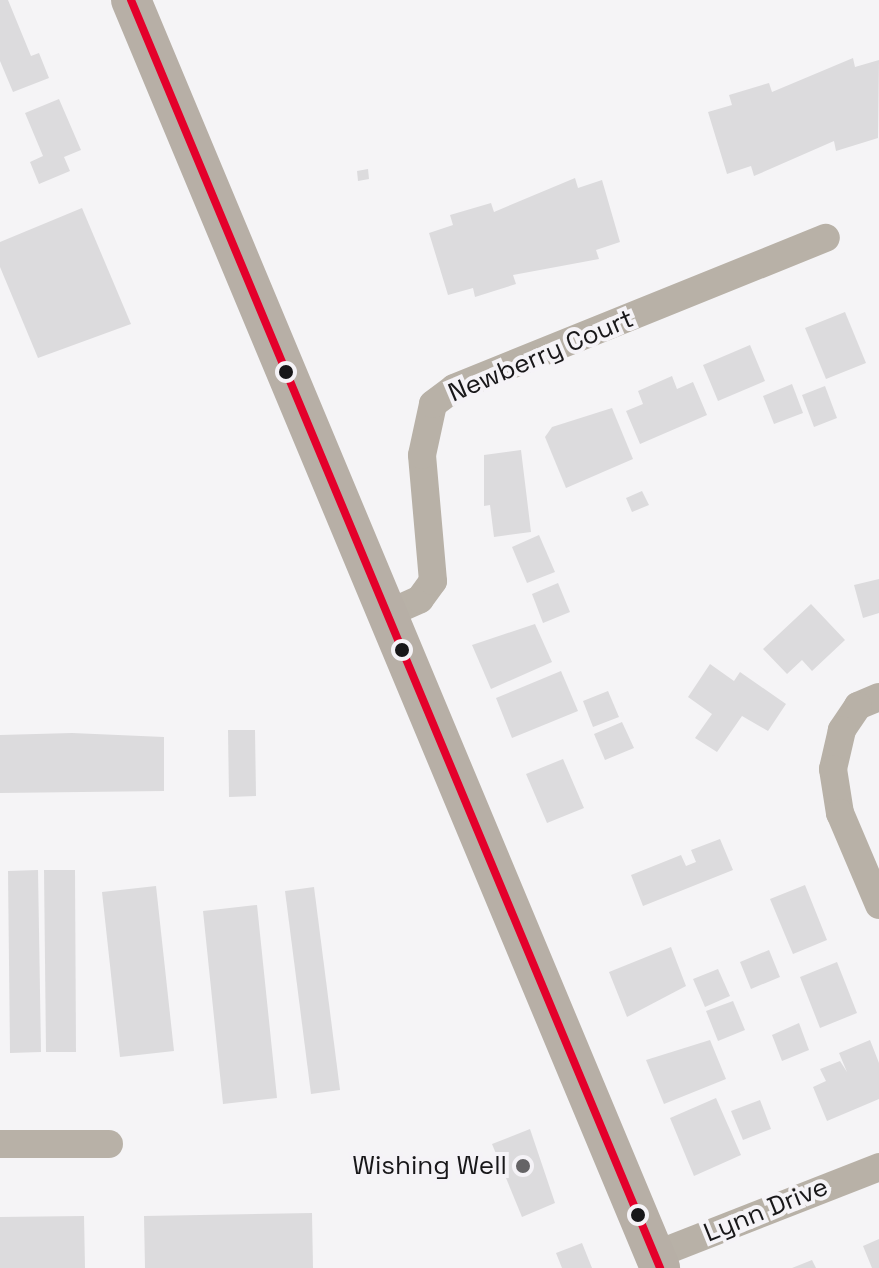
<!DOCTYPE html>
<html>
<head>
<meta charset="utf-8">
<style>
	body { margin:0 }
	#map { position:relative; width:879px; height:1268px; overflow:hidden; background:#f5f4f6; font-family:"Space Grotesk",sans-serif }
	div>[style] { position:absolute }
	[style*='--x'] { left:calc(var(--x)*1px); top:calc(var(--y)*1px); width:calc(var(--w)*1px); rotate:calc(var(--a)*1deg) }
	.building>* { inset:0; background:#dcdbdd }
	.minor>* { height:28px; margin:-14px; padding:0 14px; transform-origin:14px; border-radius:14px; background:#b8b1a7 }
	.secondary>* { height:40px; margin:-20px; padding:0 20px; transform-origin:20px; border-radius:20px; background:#b7afa6 }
	.bus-1>* { height:8px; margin:-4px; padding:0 4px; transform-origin:4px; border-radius:4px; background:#e4002b }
	.dots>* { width:22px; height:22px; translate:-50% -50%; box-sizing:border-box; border:4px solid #f5f3f7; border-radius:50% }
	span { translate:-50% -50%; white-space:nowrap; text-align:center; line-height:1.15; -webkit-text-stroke:8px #f5f3f7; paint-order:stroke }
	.street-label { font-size:26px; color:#181719 }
	.poi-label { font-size:26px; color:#181719 }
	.right { translate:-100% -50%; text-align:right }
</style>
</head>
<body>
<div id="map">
	<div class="building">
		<div style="clip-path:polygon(0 0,8px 0,31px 56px,39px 53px,49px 78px,13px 92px,0 61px)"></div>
		<div style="clip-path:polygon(853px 58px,855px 67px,879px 60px,878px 138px,836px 151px,834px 141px,754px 176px,751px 166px,727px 174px,708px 112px,732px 105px,729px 95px,769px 83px,772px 92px)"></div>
		<div style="clip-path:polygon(59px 99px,81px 150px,64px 157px,70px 171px,39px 184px,30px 162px,43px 156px,25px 113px)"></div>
		<div style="clip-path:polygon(368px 169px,369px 179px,358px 181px,357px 171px)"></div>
		<div style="clip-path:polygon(575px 178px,578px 188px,602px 180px,620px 242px,596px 250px,599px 259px,513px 275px,516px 284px,475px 297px,473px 288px,448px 295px,429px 233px,453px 225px,450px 215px,491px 203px,494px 212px)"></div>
		<div style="clip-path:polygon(82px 208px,131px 324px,38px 358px,0 267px,0 242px)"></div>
		<div style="clip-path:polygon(845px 312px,866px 363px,826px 379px,805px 328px)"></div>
		<div style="clip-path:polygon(750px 345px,765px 381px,718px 401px,703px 365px)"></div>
		<div style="clip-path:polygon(672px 376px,677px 389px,693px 382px,707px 415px,640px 444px,626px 411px,643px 404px,638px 391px)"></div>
		<div style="clip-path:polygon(792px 384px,803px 413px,774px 424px,763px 396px)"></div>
		<div style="clip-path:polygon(825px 386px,837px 418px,814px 427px,802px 395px)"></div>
		<div style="clip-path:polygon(612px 408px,633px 459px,566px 488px,545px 437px,552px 427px)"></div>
		<div style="clip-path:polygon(521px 450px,531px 532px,494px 537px,490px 505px,484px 506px,484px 455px)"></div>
		<div style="clip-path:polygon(642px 491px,649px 505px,632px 512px,626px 498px)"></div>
		<div style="clip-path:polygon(539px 535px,555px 572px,527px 583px,512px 547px)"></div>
		<div style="clip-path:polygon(879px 579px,879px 613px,863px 618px,854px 585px)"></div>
		<div style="clip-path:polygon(558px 583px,570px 612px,543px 623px,532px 594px)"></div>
		<div style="clip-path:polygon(811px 604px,845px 640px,812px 671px,802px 660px,787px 674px,763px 649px)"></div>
		<div style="clip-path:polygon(535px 624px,552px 662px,491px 689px,472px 645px)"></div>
		<div style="clip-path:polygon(710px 664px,734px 681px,740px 672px,786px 704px,768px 731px,742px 716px,717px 752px,695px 738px,712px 714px,688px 697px)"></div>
		<div style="clip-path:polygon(561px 671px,578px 711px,512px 738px,496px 698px)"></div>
		<div style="clip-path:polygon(608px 691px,619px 717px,593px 727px,583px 701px)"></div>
		<div style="clip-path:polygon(622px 722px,634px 748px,605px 760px,594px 734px)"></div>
		<div style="clip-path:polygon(228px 730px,255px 730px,256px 796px,229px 797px)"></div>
		<div style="clip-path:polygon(72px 733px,164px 737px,164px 791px,0 793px,0 735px)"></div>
		<div style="clip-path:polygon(563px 759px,584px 808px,547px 823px,526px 774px)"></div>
		<div style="clip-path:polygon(720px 839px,733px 870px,643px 906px,631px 875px,681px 855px,686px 866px,696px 862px,691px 850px)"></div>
		<div style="clip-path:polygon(38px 870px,41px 1052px,10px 1053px,8px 871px)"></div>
		<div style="clip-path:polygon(44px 870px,75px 870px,76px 1052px,46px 1052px)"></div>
		<div style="clip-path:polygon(805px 885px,827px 940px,793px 954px,770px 899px)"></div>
		<div style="clip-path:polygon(156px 886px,174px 1051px,120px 1057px,102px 892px)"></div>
		<div style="clip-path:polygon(314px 887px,340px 1090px,311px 1094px,285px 891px)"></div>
		<div style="clip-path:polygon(257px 905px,277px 1098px,223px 1104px,203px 911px)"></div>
		<div style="clip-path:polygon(671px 947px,686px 986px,627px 1017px,609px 972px)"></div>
		<div style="clip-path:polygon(769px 950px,780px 977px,751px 989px,740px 962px)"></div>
		<div style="clip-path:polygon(837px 962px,857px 1013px,820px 1028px,800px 977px)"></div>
		<div style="clip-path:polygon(718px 969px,730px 996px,705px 1007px,693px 979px)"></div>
		<div style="clip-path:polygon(733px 1001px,745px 1030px,718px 1041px,706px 1011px)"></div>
		<div style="clip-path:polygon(799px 1023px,809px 1050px,782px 1061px,772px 1035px)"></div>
		<div style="clip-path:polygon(710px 1040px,726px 1079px,664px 1104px,646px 1060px)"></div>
		<div style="clip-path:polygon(870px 1040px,879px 1063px,879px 1099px,827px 1121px,813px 1087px,826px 1081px,820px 1069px,840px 1061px,847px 1072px,839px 1053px)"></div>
		<div style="clip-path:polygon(716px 1098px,741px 1155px,694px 1176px,670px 1118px)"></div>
		<div style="clip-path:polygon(760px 1100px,771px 1129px,743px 1140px,731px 1111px)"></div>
		<div style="clip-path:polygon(530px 1129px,555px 1203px,522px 1217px,492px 1144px)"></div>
		<div style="clip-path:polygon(312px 1213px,313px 1268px,145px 1268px,144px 1216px)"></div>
		<div style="clip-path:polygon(84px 1216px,85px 1268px,0 1268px,0 1217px)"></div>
		<div style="clip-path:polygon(879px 1239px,879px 1268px,872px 1268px,863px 1246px)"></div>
		<div style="clip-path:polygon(582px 1243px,592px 1268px,562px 1268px,556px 1253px)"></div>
		<div style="clip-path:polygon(812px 1260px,816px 1268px,792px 1268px)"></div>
	</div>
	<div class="minor">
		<div style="--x:387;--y:614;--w:36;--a:-24"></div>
		<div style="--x:420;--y:599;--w:22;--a:-54"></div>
		<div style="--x:433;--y:581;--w:126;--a:-95"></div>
		<div style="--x:422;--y:455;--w:52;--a:-77.8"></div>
		<div style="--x:433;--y:404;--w:26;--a:-37"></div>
		<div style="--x:454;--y:388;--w:401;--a:-22"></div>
		<div style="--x:879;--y:697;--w:23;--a:157"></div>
		<div style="--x:858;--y:706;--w:29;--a:124"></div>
		<div style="--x:842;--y:730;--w:40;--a:103"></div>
		<div style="--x:833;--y:769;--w:45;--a:81"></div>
		<div style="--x:840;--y:813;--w:100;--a:67"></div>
		<div style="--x:0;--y:1144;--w:109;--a:0"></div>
		<div style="--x:655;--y:1255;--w:241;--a:-21.4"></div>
	</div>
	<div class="secondary">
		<div style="--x:131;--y:0;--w:1374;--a:67.35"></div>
	</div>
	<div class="bus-1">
		<div style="--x:131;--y:0;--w:1374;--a:67.35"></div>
	</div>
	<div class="dots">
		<div style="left:286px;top:372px;background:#181719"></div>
		<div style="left:402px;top:650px;background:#181719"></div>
		<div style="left:523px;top:1166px;background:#656466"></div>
		<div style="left:638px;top:1215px;background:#181719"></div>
	</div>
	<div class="street-label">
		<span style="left:541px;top:356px;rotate:-23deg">Newberry Court</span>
		<span style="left:766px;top:1210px;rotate:-22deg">Lynn Drive</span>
	</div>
	<div class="poi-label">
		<span class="right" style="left:507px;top:1166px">Wishing Well</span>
	</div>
</div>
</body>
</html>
